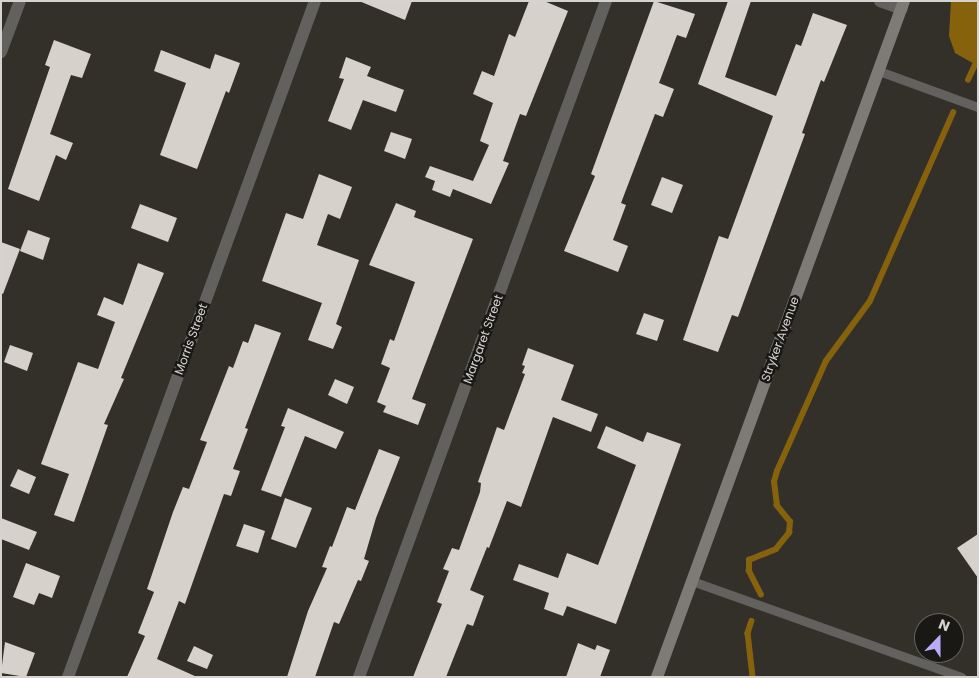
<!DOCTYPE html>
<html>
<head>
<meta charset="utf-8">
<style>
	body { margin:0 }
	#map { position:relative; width:979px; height:678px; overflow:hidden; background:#33302a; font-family:Poppins,sans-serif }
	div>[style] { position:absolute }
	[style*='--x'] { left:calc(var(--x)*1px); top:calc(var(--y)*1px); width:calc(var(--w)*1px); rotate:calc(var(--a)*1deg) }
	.water>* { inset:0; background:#87620c }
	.stream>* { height:5.5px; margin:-2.75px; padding:0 2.75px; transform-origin:2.75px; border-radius:2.75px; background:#87620c }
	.building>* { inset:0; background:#d6d1ca }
	.lane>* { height:9px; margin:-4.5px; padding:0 4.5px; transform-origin:4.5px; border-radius:4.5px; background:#62615e }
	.street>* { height:12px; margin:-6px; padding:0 6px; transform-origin:6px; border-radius:6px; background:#62615e }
	.secondary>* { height:12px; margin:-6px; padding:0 6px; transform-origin:6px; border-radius:6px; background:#7e7b77 }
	span { translate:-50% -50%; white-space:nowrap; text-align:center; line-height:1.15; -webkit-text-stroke:5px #191815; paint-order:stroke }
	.street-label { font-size:12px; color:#d5d3cf }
	.frame { position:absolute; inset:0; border:2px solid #d5d3cf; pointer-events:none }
	.north { position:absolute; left:914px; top:613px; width:50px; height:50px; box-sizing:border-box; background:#191815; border:1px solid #64635f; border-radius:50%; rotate:22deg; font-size:14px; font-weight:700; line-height:20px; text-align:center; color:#d5d3cf }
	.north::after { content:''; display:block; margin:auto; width:18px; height:22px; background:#b8abf7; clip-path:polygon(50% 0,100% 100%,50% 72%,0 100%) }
</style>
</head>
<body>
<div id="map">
	<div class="water">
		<div style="clip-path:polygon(951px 1px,978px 1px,978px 66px,955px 53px,949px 36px)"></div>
	</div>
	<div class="stream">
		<div style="--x:968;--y:80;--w:23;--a:-65"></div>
		<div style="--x:761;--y:595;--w:27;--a:-117"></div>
		<div style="--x:749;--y:571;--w:11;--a:-90"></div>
		<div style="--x:749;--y:560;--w:29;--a:-22"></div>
		<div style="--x:776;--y:549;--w:21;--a:-51"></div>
		<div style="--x:789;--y:533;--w:11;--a:-85"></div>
		<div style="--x:790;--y:522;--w:21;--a:-129"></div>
		<div style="--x:777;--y:506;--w:24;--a:-97"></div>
		<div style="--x:774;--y:482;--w:11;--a:-75"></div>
		<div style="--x:777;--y:471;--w:120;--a:-66"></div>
		<div style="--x:826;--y:361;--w:74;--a:-53.7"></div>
		<div style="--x:870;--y:301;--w:206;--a:-66.2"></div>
		<div style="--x:752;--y:621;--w:13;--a:108"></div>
		<div style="--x:748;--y:633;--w:44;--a:83.5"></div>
	</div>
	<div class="building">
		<div style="clip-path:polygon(359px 1px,412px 1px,405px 20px)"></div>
		<div style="clip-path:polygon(529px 1px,544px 1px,568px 11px,526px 116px,520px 114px,503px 161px,509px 163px,491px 204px,453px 189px,450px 197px,432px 190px,435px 181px,425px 177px,430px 166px,473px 181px,489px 145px,480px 141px,493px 103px,473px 94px,482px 71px,494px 76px,509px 34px,515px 37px)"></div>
		<div style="clip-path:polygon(654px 1px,695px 14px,686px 38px,677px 35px,659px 83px,674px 89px,663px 117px,655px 114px,621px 203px,626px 205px,613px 240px,628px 246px,618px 272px,564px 251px,595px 176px,591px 174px)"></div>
		<div style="clip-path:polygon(728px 1px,751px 1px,725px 77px,776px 96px,796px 44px,801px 46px,813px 13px,847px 25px,824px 82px,821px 80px,802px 133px,805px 134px,738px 317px,732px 315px,718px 352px,683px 340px,719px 236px,728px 239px,773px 116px,698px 84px)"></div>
		<div style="clip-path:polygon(54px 40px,91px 54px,82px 78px,71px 75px,50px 134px,73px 143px,66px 160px,56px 155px,39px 201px,8px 189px,50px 67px,45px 65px)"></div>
		<div style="clip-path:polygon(161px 50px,210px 69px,215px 54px,240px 63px,229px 93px,226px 91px,197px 169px,160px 155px,186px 83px,154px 71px)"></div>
		<div style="clip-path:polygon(346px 57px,371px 67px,367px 76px,404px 90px,396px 112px,363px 100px,351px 130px,328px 121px,344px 79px,339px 78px)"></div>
		<div style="clip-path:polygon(391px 132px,412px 139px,405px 159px,384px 151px)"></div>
		<div style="clip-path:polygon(319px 174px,352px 187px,340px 219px,328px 214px,317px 245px,359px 260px,336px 324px,342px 327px,333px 349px,308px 340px,322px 303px,262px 281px,286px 213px,303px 219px)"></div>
		<div style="clip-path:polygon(662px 177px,683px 185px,672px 213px,651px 205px)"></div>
		<div style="clip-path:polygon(396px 203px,416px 211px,414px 217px,473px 239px,412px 399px,426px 404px,418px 425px,383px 412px,386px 406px,377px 402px,390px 368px,381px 364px,390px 339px,394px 341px,415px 282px,369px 265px)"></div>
		<div style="clip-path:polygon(140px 204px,177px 218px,168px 242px,131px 228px)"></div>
		<div style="clip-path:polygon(28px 230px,50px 238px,43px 260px,20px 251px)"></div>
		<div style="clip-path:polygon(1px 242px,20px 249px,3px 294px,1px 293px)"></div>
		<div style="clip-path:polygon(138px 263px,164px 273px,121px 378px,124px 379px,104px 424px,108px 425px,74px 522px,54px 515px,69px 474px,41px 464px,78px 362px,98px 369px,115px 322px,97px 315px,104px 297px,123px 305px)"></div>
		<div style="clip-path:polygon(644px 313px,664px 320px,657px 341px,636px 334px)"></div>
		<div style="clip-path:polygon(255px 324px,281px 333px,245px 428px,248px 429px,233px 469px,240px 471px,231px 496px,224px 494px,185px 604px,179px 601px,157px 659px,197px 677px,127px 677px,145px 636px,138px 633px,154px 592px,147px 589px,173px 512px,183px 487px,189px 489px,207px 442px,200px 440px,229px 366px,233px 368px,243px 341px,248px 343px)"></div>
		<div style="clip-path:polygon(10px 345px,33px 353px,27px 371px,4px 362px)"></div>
		<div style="clip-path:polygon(528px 348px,574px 365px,561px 400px,598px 414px,591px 432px,553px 417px,521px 507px,507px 501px,489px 548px,487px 547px,470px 590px,484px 596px,473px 626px,467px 624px,446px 677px,413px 677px,442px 604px,437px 602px,449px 571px,443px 569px,452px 548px,459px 550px,480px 492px,481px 483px,478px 482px,497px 427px,504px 430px,525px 374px,522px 373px,525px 366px,522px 365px)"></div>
		<div style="clip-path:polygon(335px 379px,354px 387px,347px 404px,328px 395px)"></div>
		<div style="clip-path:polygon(288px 408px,344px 432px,336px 449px,305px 436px,281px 497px,261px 490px,285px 427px,281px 426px)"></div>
		<div style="clip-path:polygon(606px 426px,643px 442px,647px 432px,681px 444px,616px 624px,567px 606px,563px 616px,544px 609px,549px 593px,513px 580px,519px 564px,558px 578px,567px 553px,598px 565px,636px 465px,597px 448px)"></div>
		<div style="clip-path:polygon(379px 449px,400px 457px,376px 518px,364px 559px,369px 561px,361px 581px,358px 580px,339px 624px,334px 622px,315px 677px,287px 677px,308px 611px,327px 568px,322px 567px,330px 546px,332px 547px,347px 507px,355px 510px)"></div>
		<div style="clip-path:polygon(18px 469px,36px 477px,29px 494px,10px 486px)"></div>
		<div style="clip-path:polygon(285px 498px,312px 508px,296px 548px,271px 539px)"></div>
		<div style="clip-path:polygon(1px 518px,37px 532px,29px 550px,1px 539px)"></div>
		<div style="clip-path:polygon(244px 524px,265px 531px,258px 553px,236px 546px)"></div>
		<div style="clip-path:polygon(978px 534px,978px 578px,957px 548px)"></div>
		<div style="clip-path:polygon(26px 563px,60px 576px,52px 598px,39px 593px,34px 605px,13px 597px)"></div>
		<div style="clip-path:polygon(5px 642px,35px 653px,26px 677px,1px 673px)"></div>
		<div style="clip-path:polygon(578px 643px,595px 650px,597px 645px,610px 650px,600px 677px,566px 677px)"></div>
		<div style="clip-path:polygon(194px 646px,213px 655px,207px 669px,187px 661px)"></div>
	</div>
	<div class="lane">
		<div style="--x:879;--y:71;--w:105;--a:20"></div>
		<div style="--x:692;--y:581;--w:286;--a:19.6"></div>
	</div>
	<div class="street">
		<div style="--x:880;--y:1;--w:23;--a:20"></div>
		<div style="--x:1;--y:52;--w:54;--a:-69.6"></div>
		<div style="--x:68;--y:677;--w:720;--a:-69.93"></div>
		<div style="--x:359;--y:677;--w:720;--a:-69.93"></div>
	</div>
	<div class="secondary">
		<div style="--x:657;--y:677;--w:720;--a:-69.93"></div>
	</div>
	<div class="street-label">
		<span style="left:191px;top:339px;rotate:-70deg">Morris Street</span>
		<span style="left:483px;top:339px;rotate:-70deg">Margaret Street</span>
		<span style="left:780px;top:339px;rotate:-70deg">Stryker Avenue</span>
	</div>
	<div class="frame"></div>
	<div class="north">N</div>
</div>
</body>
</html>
